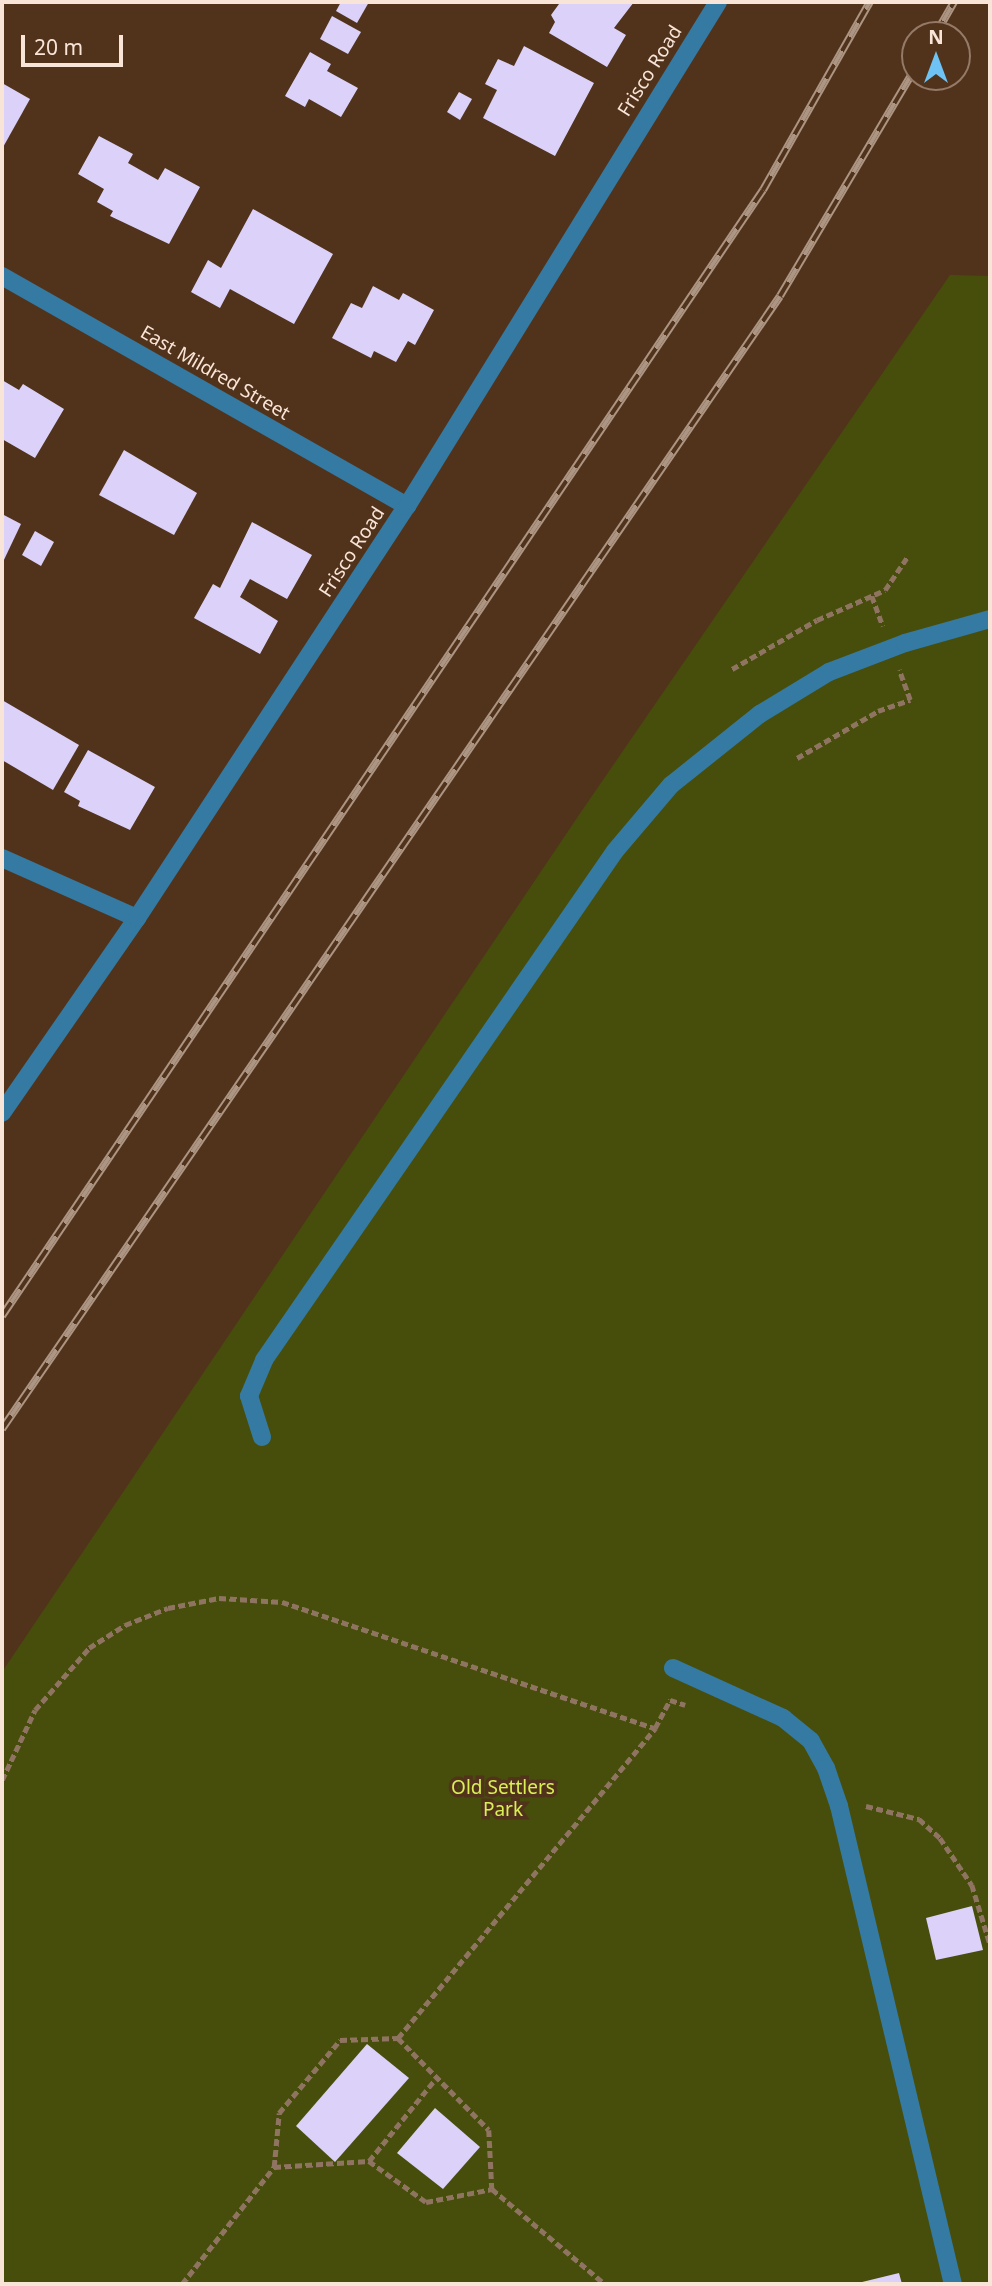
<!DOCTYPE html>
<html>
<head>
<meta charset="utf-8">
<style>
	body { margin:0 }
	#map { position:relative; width:992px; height:2286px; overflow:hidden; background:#51331c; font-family:"Noto Sans",sans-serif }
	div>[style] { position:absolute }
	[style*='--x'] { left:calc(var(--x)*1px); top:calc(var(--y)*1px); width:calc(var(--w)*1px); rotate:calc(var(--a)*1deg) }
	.green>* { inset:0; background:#474e0c }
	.building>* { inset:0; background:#dbd1f9 }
	.path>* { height:4.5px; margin-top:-2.25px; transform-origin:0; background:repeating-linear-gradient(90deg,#8f7461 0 7px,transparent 0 10.5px) }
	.minor>* { height:18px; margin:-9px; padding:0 9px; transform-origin:9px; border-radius:9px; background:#357aa2 }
	.rail>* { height:8px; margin-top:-4px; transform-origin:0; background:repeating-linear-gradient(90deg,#51331c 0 16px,#ad9583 0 32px); box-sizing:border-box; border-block:2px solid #ad9583 }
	span { translate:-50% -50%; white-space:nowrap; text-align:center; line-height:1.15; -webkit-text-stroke:7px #51331c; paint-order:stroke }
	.street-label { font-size:19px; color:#f9e5d8 }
	.park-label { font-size:19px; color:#daef55 }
	.frame { position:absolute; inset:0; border:4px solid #f9e5d8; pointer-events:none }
	.north { position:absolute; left:901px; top:21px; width:70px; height:70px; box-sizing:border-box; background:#51331c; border:2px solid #947a67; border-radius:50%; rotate:0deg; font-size:19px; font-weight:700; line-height:28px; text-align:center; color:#f9e5d8 }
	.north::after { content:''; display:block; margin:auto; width:24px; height:32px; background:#6fc2f4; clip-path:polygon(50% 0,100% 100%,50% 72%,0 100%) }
	.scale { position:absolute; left:21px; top:35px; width:102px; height:32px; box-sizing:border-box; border:4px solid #f9e5d8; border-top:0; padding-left:9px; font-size:21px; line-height:24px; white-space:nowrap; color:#f9e5d8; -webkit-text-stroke:5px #51331c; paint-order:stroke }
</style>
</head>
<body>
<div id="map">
	<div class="green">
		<div style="clip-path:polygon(950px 275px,990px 276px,990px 2284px,2px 2284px,2px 1672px,581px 812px)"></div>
	</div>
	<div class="building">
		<div style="clip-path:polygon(341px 2px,369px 2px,357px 23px,336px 11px)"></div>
		<div style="clip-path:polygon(568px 2px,634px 2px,614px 28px,626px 35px,607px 67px,549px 33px,555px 22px,551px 15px,559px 4px)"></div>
		<div style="clip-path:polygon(332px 16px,361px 32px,348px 54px,320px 39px)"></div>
		<div style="clip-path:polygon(524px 46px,594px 83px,555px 156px,483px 118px,497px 90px,485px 84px,498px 59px,514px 66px)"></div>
		<div style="clip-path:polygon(310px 52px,331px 64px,327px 71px,358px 88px,341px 117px,309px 99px,305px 107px,285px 96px)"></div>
		<div style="clip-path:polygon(2px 83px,30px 99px,2px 149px)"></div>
		<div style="clip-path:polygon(459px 92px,472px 99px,460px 120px,447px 112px)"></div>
		<div style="clip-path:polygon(99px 136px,133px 154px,128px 163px,158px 180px,165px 168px,200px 187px,169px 244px,110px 216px,113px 211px,97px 202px,104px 189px,78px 174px)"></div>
		<div style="clip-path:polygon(253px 209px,333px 254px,294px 324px,230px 289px,220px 308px,191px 292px,208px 260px,221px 268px)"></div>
		<div style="clip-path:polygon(373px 286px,399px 300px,403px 293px,434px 310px,415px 345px,408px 341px,396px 362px,374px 351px,371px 358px,332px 338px,351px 303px,362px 308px)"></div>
		<div style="clip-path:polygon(2px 380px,19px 390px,23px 384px,64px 409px,35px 458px,2px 439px)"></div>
		<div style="clip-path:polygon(124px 450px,197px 493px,174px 535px,99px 495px)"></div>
		<div style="clip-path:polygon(2px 514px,21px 524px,2px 564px)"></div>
		<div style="clip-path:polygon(252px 522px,312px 555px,287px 599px,250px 579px,240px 597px,278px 621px,260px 654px,194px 618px,213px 584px,220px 588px)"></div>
		<div style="clip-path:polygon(35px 531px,54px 542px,41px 566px,22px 555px)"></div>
		<div style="clip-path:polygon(2px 700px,79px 745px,53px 790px,2px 760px)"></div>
		<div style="clip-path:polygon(88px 750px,155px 787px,130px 830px,78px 806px,80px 801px,64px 792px)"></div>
		<div style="clip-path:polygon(972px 1906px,983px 1950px,936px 1960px,926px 1918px)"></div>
		<div style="clip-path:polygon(367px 2044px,409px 2078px,335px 2162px,296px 2126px)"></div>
		<div style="clip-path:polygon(435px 2108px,480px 2147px,443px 2189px,397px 2153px)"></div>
		<div style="clip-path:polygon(899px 2273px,902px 2284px,858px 2284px,858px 2283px)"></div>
	</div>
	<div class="path">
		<div style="--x:872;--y:596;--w:32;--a:70"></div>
		<div style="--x:732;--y:669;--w:98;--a:-30"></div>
		<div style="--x:817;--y:620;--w:74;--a:-23.8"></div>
		<div style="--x:885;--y:590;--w:41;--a:-55.9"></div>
		<div style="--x:797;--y:758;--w:94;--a:-30.1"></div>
		<div style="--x:878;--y:711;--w:34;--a:-19"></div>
		<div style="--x:910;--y:700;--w:32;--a:-110"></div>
		<div style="--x:2;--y:1780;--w:77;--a:-64.8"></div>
		<div style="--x:35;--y:1710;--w:82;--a:-48.9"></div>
		<div style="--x:89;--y:1648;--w:43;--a:-32.6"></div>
		<div style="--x:125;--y:1625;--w:46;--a:-21.6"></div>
		<div style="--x:168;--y:1608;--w:52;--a:-11.1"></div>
		<div style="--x:219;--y:1598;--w:63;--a:3.6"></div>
		<div style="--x:282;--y:1602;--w:394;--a:18.7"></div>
		<div style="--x:866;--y:1806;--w:55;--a:13.8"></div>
		<div style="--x:919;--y:1819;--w:28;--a:42"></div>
		<div style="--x:940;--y:1838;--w:57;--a:55.8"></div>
		<div style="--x:972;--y:1885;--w:62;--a:73"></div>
		<div style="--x:398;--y:2038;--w:129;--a:45.3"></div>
		<div style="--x:489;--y:2130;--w:59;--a:87.1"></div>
		<div style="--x:492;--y:2189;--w:148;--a:40.1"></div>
		<div style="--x:369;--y:2161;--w:108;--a:-51"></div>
		<div style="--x:274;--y:2167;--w:95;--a:-3.6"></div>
		<div style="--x:369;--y:2161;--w:70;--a:35.7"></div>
		<div style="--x:426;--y:2202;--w:67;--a:-11.1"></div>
		<div style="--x:182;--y:2284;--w:149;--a:-51.8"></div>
		<div style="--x:274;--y:2167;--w:54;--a:-84.7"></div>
		<div style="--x:279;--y:2113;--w:95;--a:-50.1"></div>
		<div style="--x:340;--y:2040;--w:58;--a:-2"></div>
		<div style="--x:398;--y:2038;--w:403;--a:-50.3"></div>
		<div style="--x:655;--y:1728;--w:32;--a:-62"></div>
		<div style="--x:670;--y:1700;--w:16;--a:18"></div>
	</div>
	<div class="minor">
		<div style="--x:2;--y:276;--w:466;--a:29.6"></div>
		<div style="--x:2;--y:858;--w:148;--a:24"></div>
		<div style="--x:2;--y:1113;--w:237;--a:-55.3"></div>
		<div style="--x:137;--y:918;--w:493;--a:-56.8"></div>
		<div style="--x:407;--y:506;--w:592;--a:-58.32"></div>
		<div style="--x:262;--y:1437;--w:43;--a:-107.6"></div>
		<div style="--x:249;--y:1396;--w:39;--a:-67"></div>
		<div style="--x:264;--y:1360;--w:618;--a:-55.41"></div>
		<div style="--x:615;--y:851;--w:87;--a:-49.7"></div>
		<div style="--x:671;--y:785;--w:114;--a:-38.6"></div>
		<div style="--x:760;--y:714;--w:81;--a:-31.3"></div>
		<div style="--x:829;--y:672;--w:81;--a:-20.9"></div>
		<div style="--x:905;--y:643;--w:88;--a:-15.8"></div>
		<div style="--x:673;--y:1668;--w:121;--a:24.4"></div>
		<div style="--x:783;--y:1718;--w:36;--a:39"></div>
		<div style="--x:811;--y:1741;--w:31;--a:61"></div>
		<div style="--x:826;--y:1768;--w:40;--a:71.1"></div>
		<div style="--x:839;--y:1806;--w:491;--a:76.6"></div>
	</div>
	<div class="rail">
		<div style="--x:935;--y:35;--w:38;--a:-60"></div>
		<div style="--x:2;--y:1316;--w:1359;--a:-55.95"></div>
		<div style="--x:763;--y:190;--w:216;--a:-60.4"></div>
		<div style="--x:2;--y:1429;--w:1374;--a:-55.52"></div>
		<div style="--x:780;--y:296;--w:264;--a:-59.3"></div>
	</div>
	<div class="street-label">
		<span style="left:650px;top:71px;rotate:-58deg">Frisco Road</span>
		<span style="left:215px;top:373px;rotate:30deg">East Mildred Street</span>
		<span style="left:352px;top:552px;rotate:-57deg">Frisco Road</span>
	</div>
	<div class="park-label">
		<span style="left:503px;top:1799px">Old Settlers<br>Park</span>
	</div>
	<div class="frame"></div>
	<div class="north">N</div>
	<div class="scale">20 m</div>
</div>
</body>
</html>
